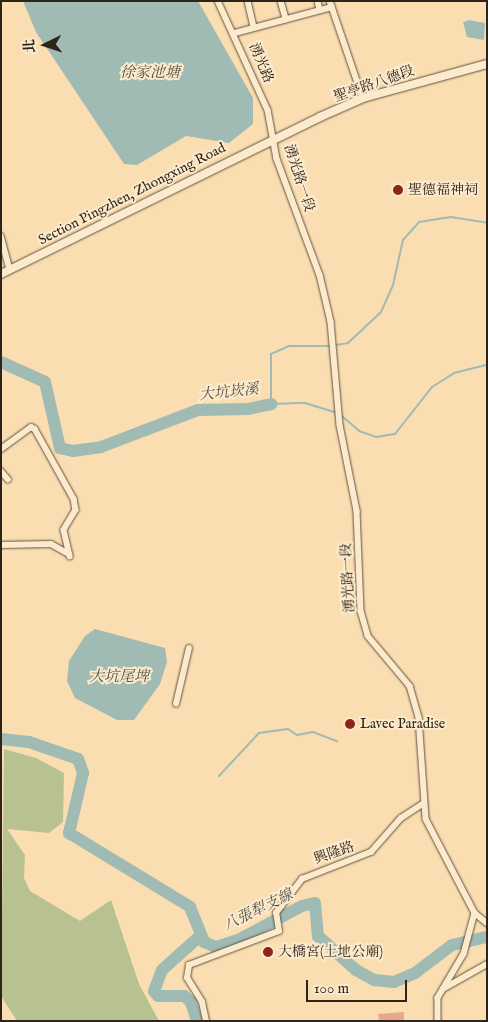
<!DOCTYPE html>
<html>
<head>
<meta charset="utf-8">
<style>
	body { margin:0 }
	#map { position:relative; width:488px; height:1022px; overflow:hidden; background:#fadeb1; font-family:"IM FELL English","Noto Serif TC",serif }
	div>[style] { position:absolute }
	[style*='--x'] { left:calc(var(--x)*1px); top:calc(var(--y)*1px); width:calc(var(--w)*1px); rotate:calc(var(--a)*1deg) }
	.green>* { inset:0; background:#b8c290 }
	.water>* { inset:0; background:#9fbbb3 }
	.stream>* { height:2px; margin:-1px; padding:0 1px; transform-origin:1px; border-radius:1px; background:#9fbbb3 }
	.river>* { height:12px; margin:-6px; padding:0 6px; transform-origin:6px; border-radius:6px; background:#9fbbb3 }
	.building>* { inset:0; background:#e5a990 }
	.roads { filter:drop-shadow(0 0 1px #625240) drop-shadow(0 0 1px #625240) }
	.minor>* { height:5.5px; margin:-2.75px; padding:0 2.75px; transform-origin:2.75px; border-radius:2.75px; background:#fceacc }
	.tertiary>* { height:8px; margin:-4px; padding:0 4px; transform-origin:4px; border-radius:4px; background:#fceacc }
	.dots>* { width:14px; height:14px; translate:-50% -50%; box-sizing:border-box; border:2px solid #fceacc; border-radius:50% }
	span { translate:-50% -50%; white-space:nowrap; text-align:center; line-height:1.15; -webkit-text-stroke:4px #fceacc; paint-order:stroke }
	.street-label { font-size:14px; color:#2f241a }
	.poi-label { font-size:14px; color:#2f241a }
	.left { translate:0 -50%; text-align:left }
	.water-label { font-size:15px; color:#515148; font-style:italic }
	.frame { position:absolute; inset:0; border:2px solid #2f241a; pointer-events:none }
	.north { position:absolute; left:20px; top:20px; width:50px; height:50px; -webkit-text-stroke:4px #fceacc; paint-order:stroke; rotate:266deg; font-size:14px; font-weight:700; line-height:20px; text-align:center; color:#2f241a }
	.north::after { content:''; display:block; margin:auto; width:18px; height:22px; background:#2f241a; clip-path:polygon(50% 0,100% 100%,50% 72%,0 100%) }
	.scale { position:absolute; left:306px; top:980px; width:101px; height:22px; box-sizing:border-box; border:2px solid #2f241a; border-top:0; padding-left:6px; font-size:15px; line-height:18px; white-space:nowrap; color:#2f241a; -webkit-text-stroke:4px #fceacc; paint-order:stroke }
</style>
</head>
<body>
<div id="map">
	<div class="green">
		<div style="clip-path:polygon(4px 749px,36px 758px,64px 773px,63px 822px,49px 833px,7px 829px,25px 855px,24px 878px,30px 891px,80px 921px,111px 900px,139px 984px,159px 1021px,17px 1021px,1px 996px)"></div>
	</div>
	<div class="water">
		<div style="clip-path:polygon(23px 1px,198px 1px,253px 98px,253px 124px,229px 143px,186px 136px,137px 165px,124px 164px,36px 32px)"></div>
		<div style="clip-path:polygon(469px 20px,485px 23px,484px 40px,467px 37px,463px 22px)"></div>
		<div style="clip-path:polygon(95px 629px,165px 648px,167px 662px,160px 684px,134px 720px,117px 720px,75px 698px,67px 681px,69px 661px,85px 636px)"></div>
	</div>
	<div class="stream">
		<div style="--x:336;--y:345;--w:12;--a:-9"></div>
		<div style="--x:348;--y:343;--w:45;--a:-43.2"></div>
		<div style="--x:381;--y:312;--w:30;--a:-66"></div>
		<div style="--x:393;--y:285;--w:46;--a:-77.5"></div>
		<div style="--x:403;--y:240;--w:24;--a:-48"></div>
		<div style="--x:419;--y:222;--w:32;--a:-9"></div>
		<div style="--x:451;--y:217;--w:36;--a:9"></div>
		<div style="--x:331;--y:346;--w:42;--a:180"></div>
		<div style="--x:289;--y:346;--w:20;--a:156"></div>
		<div style="--x:271;--y:354;--w:50;--a:90"></div>
		<div style="--x:271;--y:404;--w:34;--a:-2"></div>
		<div style="--x:305;--y:403;--w:34;--a:17"></div>
		<div style="--x:342;--y:416;--w:23;--a:41"></div>
		<div style="--x:359;--y:431;--w:18;--a:19"></div>
		<div style="--x:376;--y:437;--w:19;--a:-9"></div>
		<div style="--x:395;--y:434;--w:60;--a:-51.8"></div>
		<div style="--x:432;--y:387;--w:26;--a:-32"></div>
		<div style="--x:454;--y:373;--w:34;--a:-14"></div>
		<div style="--x:219;--y:776;--w:59;--a:-47.1"></div>
		<div style="--x:259;--y:733;--w:29;--a:-8"></div>
		<div style="--x:288;--y:729;--w:11;--a:34"></div>
		<div style="--x:297;--y:735;--w:16;--a:-11"></div>
		<div style="--x:313;--y:732;--w:26;--a:21"></div>
	</div>
	<div class="river">
		<div style="--x:1;--y:362;--w:48;--a:24.4"></div>
		<div style="--x:45;--y:382;--w:68;--a:77.2"></div>
		<div style="--x:60;--y:448;--w:13;--a:13"></div>
		<div style="--x:73;--y:451;--w:28;--a:-8"></div>
		<div style="--x:101;--y:447;--w:104;--a:-20.9"></div>
		<div style="--x:198;--y:410;--w:50;--a:-1.1"></div>
		<div style="--x:248;--y:409;--w:24;--a:-12"></div>
		<div style="--x:1;--y:739;--w:28;--a:6"></div>
		<div style="--x:29;--y:742;--w:52;--a:19.1"></div>
		<div style="--x:78;--y:759;--w:15;--a:70"></div>
		<div style="--x:83;--y:773;--w:62;--a:103.1"></div>
		<div style="--x:69;--y:833;--w:142;--a:31.4"></div>
		<div style="--x:190;--y:907;--w:38;--a:68"></div>
		<div style="--x:204;--y:942;--w:13;--a:23"></div>
		<div style="--x:216;--y:947;--w:23;--a:-18"></div>
		<div style="--x:238;--y:940;--w:72;--a:-28"></div>
		<div style="--x:302;--y:906;--w:13;--a:-13"></div>
		<div style="--x:315;--y:903;--w:33;--a:85"></div>
		<div style="--x:318;--y:936;--w:51;--a:41.8"></div>
		<div style="--x:356;--y:970;--w:21;--a:29"></div>
		<div style="--x:374;--y:980;--w:20;--a:6"></div>
		<div style="--x:394;--y:982;--w:23;--a:-23"></div>
		<div style="--x:415;--y:973;--w:46;--a:-37.1"></div>
		<div style="--x:452;--y:945;--w:36;--a:-13"></div>
		<div style="--x:197;--y:1021;--w:20;--a:-108"></div>
		<div style="--x:191;--y:1002;--w:9;--a:-139"></div>
		<div style="--x:184;--y:996;--w:26;--a:180"></div>
		<div style="--x:158;--y:996;--w:6;--a:-129"></div>
		<div style="--x:154;--y:991;--w:22;--a:-69"></div>
		<div style="--x:162;--y:970;--w:52;--a:-41.9"></div>
	</div>
	<div class="building">
		<div style="clip-path:polygon(404px 1012px,404px 1021px,379px 1021px,378px 1014px)"></div>
	</div>
	<div class="roads">
		<div class="minor">
			<div style="--x:218;--y:1;--w:120;--a:65.4"></div>
			<div style="--x:268;--y:110;--w:50;--a:79.6"></div>
			<div style="--x:277;--y:159;--w:124;--a:69.7"></div>
			<div style="--x:320;--y:275;--w:48;--a:76.8"></div>
			<div style="--x:331;--y:322;--w:103;--a:85"></div>
			<div style="--x:340;--y:425;--w:88;--a:78.8"></div>
			<div style="--x:357;--y:511;--w:100;--a:87.7"></div>
			<div style="--x:361;--y:611;--w:26;--a:74"></div>
			<div style="--x:368;--y:636;--w:65;--a:50"></div>
			<div style="--x:410;--y:686;--w:33;--a:74"></div>
			<div style="--x:419;--y:718;--w:101;--a:86"></div>
			<div style="--x:426;--y:819;--w:106;--a:62.5"></div>
			<div style="--x:475;--y:913;--w:42;--a:105"></div>
			<div style="--x:464;--y:954;--w:51;--a:120.6"></div>
			<div style="--x:438;--y:998;--w:23;--a:90"></div>
			<div style="--x:248;--y:1;--w:27;--a:77"></div>
			<div style="--x:281;--y:1;--w:19;--a:74"></div>
			<div style="--x:318;--y:1;--w:9;--a:77"></div>
			<div style="--x:330;--y:1;--w:102;--a:71.2"></div>
			<div style="--x:235;--y:33;--w:100;--a:-15"></div>
			<div style="--x:1;--y:236;--w:34;--a:75"></div>
			<div style="--x:1;--y:449;--w:37;--a:-36"></div>
			<div style="--x:31;--y:427;--w:4;--a:27"></div>
			<div style="--x:35;--y:429;--w:80;--a:60.9"></div>
			<div style="--x:74;--y:499;--w:11;--a:80"></div>
			<div style="--x:76;--y:510;--w:23;--a:121"></div>
			<div style="--x:64;--y:530;--w:27;--a:77"></div>
			<div style="--x:1;--y:471;--w:11;--a:49"></div>
			<div style="--x:1;--y:545;--w:50;--a:-1.1"></div>
			<div style="--x:51;--y:544;--w:21;--a:29"></div>
			<div style="--x:176;--y:704;--w:57;--a:-76.9"></div>
			<div style="--x:475;--y:913;--w:16;--a:40"></div>
			<div style="--x:443;--y:989;--w:51;--a:-29.6"></div>
			<div style="--x:206;--y:1021;--w:19;--a:-102"></div>
			<div style="--x:202;--y:1002;--w:28;--a:-122"></div>
			<div style="--x:187;--y:978;--w:13;--a:-81"></div>
			<div style="--x:189;--y:965;--w:96;--a:-20.7"></div>
			<div style="--x:279;--y:931;--w:18;--a:-99"></div>
			<div style="--x:276;--y:913;--w:43;--a:-52.6"></div>
			<div style="--x:302;--y:879;--w:74;--a:-21.4"></div>
			<div style="--x:371;--y:852;--w:45;--a:-48.6"></div>
			<div style="--x:401;--y:818;--w:27;--a:-33"></div>
		</div>
		<div class="tertiary">
			<div style="--x:1;--y:274;--w:356;--a:-26.2"></div>
			<div style="--x:320;--y:117;--w:47;--a:-23.8"></div>
			<div style="--x:363;--y:98;--w:129;--a:-15.3"></div>
		</div>
	</div>
	<div class="dots">
		<div style="left:398px;top:190px;background:#8f2418"></div>
		<div style="left:350px;top:724px;background:#8f2418"></div>
		<div style="left:268px;top:952px;background:#8f2418"></div>
	</div>
	<div class="street-label">
		<span style="left:261px;top:63px;rotate:67deg">湧光路</span>
		<span style="left:374px;top:84px;rotate:-19deg">聖亭路八德段</span>
		<span style="left:299px;top:178px;rotate:72deg">湧光路一段</span>
		<span style="left:132px;top:194px;rotate:-27deg">Section Pingzhen, Zhongxing Road</span>
		<span style="left:348px;top:578px;rotate:-93deg">湧光路一段</span>
		<span style="left:334px;top:853px;rotate:-19deg">興隆路</span>
	</div>
	<div class="poi-label">
		<span class="left" style="left:408px;top:190px">聖德福神祠</span>
		<span class="left" style="left:360px;top:724px">Lavec Paradise</span>
		<span class="left" style="left:278px;top:952px">大橋宮(土地公廟)</span>
	</div>
	<div class="water-label">
		<span style="left:150px;top:73px">徐家池塘</span>
		<span style="left:229px;top:392px;rotate:-6deg">大坑崁溪</span>
		<span style="left:119px;top:677px">大坑尾埤</span>
		<span style="left:258px;top:910px;rotate:-26deg">八張犁支線</span>
	</div>
	<div class="frame"></div>
	<div class="north">北</div>
	<div class="scale">100 m</div>
</div>
</body>
</html>
